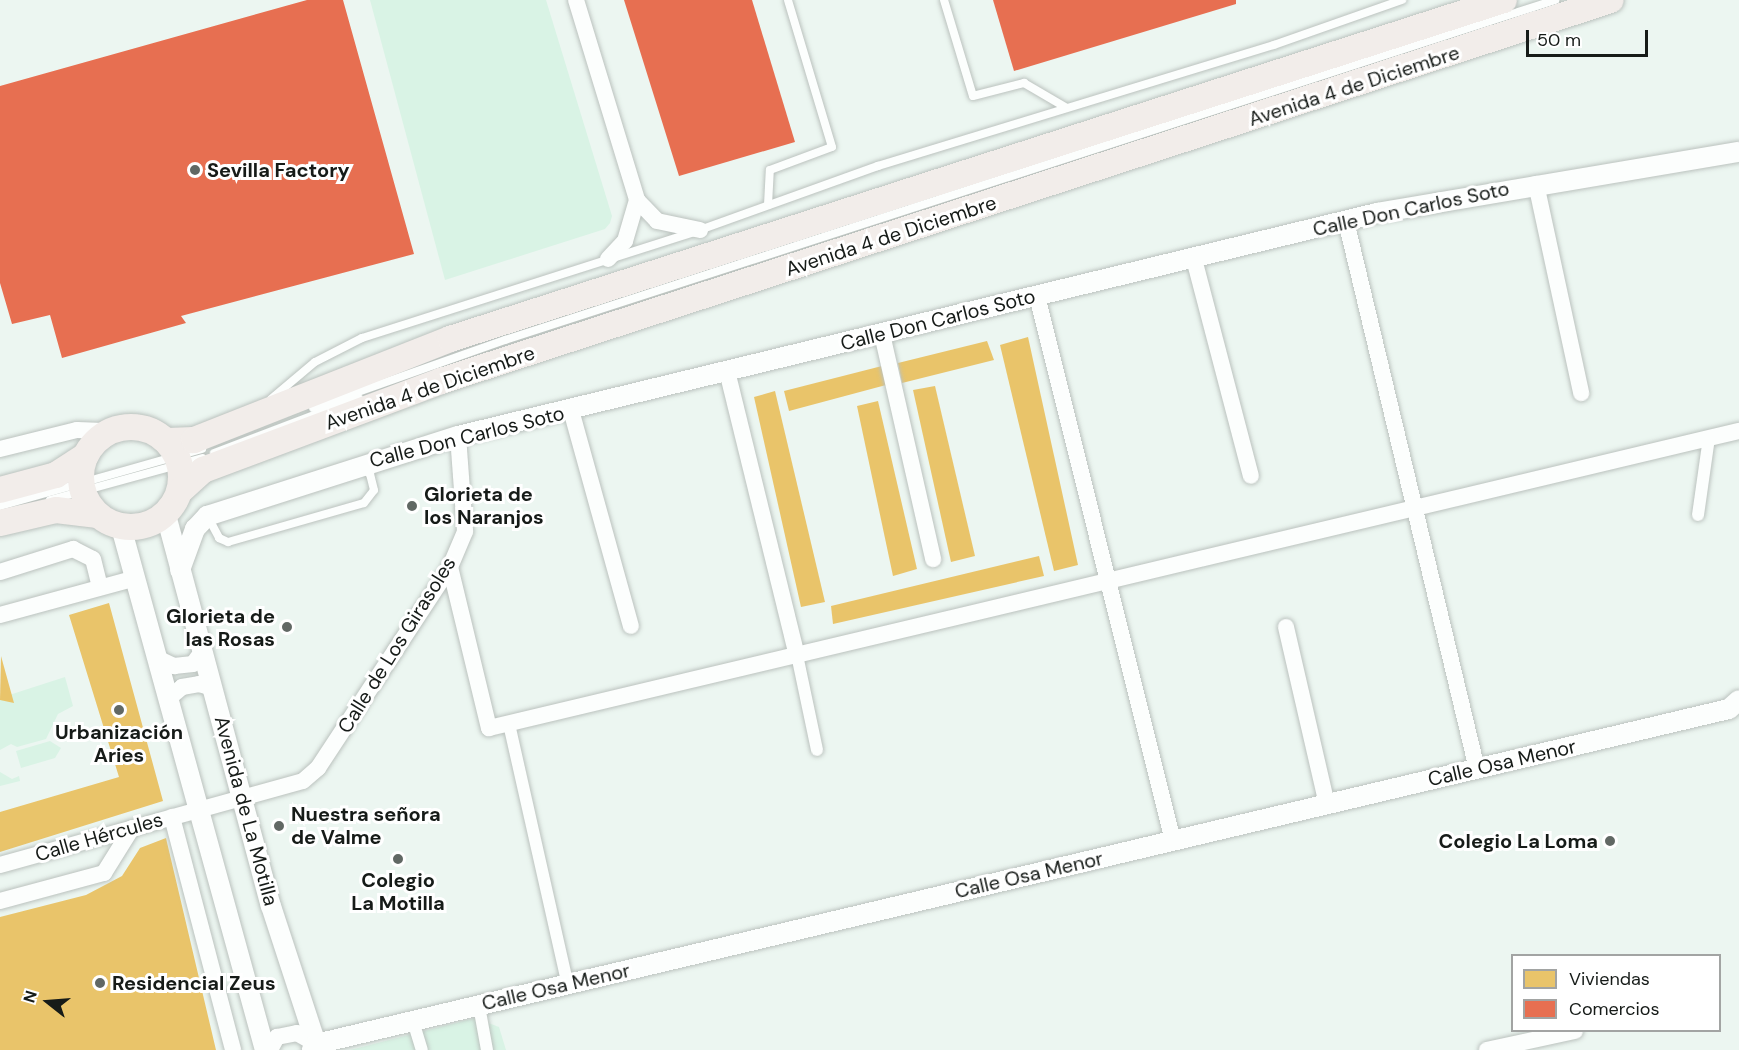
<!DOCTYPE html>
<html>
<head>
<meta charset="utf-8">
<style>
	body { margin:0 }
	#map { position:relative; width:1739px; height:1050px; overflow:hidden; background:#ecf6f1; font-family:"DM Sans",sans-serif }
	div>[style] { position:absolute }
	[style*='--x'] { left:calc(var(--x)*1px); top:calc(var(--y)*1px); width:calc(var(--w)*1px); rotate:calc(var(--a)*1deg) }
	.green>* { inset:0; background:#d9f3e5 }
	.homes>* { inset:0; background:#e9c46a }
	.shops>* { inset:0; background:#e76f51 }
	.roads { filter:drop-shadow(0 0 2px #bbc2be) drop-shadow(0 0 2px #bbc2be) }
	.service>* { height:8px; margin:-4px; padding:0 4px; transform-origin:4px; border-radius:4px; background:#fcfefd }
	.pedestrian>* { height:12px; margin:-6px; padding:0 6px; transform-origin:6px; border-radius:6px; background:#fcfefd }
	.minor>* { height:16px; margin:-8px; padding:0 8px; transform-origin:8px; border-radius:8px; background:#fcfefd }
	.tertiary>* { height:20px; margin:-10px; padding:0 10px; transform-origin:10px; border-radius:10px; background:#fcfefd }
	.primary>* { height:26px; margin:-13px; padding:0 13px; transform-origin:13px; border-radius:13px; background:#f2edea }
	.primary>.ring { margin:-13px; padding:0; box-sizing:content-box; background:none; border:26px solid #f2edea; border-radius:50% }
	.dots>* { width:16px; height:16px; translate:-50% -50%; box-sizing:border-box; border:3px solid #fff; border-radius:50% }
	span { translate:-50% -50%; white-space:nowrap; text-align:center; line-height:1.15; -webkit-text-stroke:6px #fff; paint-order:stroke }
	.street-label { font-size:20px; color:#161b18 }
	.poi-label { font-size:20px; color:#161b18; font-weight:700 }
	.left { translate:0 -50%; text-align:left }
	.right { translate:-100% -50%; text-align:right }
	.legend { position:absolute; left:1511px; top:954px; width:210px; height:78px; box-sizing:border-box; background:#fff; border:2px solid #a2a4a3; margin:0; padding:8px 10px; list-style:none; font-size:18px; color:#161b18 }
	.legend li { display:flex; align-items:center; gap:12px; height:30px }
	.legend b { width:30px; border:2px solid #a2a4a3 }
	.north { position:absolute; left:18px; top:972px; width:60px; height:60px; -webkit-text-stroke:4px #fff; paint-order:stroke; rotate:287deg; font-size:16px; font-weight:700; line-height:24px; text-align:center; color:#161b18 }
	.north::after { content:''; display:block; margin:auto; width:21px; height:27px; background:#161b18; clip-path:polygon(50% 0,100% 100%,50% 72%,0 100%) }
	.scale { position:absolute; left:1526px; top:30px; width:122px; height:27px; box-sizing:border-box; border:3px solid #161b18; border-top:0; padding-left:8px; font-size:18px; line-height:21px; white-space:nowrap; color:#161b18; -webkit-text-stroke:4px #fff; paint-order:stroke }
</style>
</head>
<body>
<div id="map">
	<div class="green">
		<div style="clip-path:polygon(370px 0,546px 0,612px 216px,610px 223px,605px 229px,445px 280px)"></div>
		<div style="clip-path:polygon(65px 677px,73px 706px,58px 714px,46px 739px,17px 747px,11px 744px,0 750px,0 698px)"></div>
		<div style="clip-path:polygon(50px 741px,61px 748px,55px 758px,21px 768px,16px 751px)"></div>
		<div style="clip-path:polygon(0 772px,12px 779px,19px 776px,20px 781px,0 786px)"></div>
		<div style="clip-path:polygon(475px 1018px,499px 1027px,506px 1050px,350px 1050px)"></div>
	</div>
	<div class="homes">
		<div style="clip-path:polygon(1028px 337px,1078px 565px,1054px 571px,1000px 345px)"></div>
		<div style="clip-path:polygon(987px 341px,994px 360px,902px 383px,898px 363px)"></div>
		<div style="clip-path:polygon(882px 366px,886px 385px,789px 411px,784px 391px)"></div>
		<div style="clip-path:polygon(935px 386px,975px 556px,951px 562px,913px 390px)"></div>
		<div style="clip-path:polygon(775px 391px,825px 602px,801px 607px,754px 397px)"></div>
		<div style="clip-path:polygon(878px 401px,917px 569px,893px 576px,857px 406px)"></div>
		<div style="clip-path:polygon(1039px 556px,1044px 576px,833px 624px,831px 606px)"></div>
		<div style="clip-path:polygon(109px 603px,163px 801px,0 852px,0 812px,119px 777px,69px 615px)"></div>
		<div style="clip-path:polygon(1px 656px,14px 703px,0 700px)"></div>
		<div style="clip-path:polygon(166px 838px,216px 1050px,0 1050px,0 917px,86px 895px,122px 876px,140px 848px)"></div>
	</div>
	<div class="shops">
		<div style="clip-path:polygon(307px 0,343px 0,414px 254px,181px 316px,186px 323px,62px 358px,50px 315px,12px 324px,0 283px,0 86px)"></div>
		<div style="clip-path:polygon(624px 0,752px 0,795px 142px,679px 176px)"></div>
		<div style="clip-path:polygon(993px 0,1236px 0,1236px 4px,1014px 71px)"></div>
	</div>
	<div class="roads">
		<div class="service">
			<div style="--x:944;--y:0;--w:100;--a:73.2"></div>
			<div style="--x:973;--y:96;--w:53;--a:-14.3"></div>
			<div style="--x:1024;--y:83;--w:48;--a:30.3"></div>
			<div style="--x:768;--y:205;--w:35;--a:-87"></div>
			<div style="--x:770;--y:170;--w:66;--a:-20.4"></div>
			<div style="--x:832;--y:147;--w:153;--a:-106.7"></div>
			<div style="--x:271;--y:399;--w:57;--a:-40.1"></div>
			<div style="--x:315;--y:362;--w:53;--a:-27.1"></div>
			<div style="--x:362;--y:338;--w:355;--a:-17.7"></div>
			<div style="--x:700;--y:230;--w:189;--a:-19.8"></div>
			<div style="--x:878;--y:166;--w:414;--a:-17"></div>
			<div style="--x:1274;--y:45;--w:136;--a:-19.4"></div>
			<div style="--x:313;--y:408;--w:204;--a:-19.5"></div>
			<div style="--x:505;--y:340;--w:1104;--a:-17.94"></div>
			<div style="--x:214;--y:453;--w:155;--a:-20.8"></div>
			<div style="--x:50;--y:500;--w:158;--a:-15.4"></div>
			<div style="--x:0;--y:506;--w:210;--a:-15.8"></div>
			<div style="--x:208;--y:517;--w:24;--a:62"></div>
			<div style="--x:219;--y:538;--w:10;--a:24"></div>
			<div style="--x:228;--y:542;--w:141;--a:-16"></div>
			<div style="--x:364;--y:503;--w:16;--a:-52"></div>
			<div style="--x:374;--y:490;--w:16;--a:-104"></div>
			<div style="--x:370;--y:474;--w:10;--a:-143"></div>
		</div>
		<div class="pedestrian">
			<div style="--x:1698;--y:515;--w:78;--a:-81.9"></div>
			<div style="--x:797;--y:655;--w:97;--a:78.1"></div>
			<div style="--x:509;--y:724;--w:268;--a:77.3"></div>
			<div style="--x:479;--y:1006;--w:45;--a:79.7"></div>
			<div style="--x:413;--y:1021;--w:30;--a:73"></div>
		</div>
		<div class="minor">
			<div style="--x:576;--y:0;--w:209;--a:73"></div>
			<div style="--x:637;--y:200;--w:29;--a:46"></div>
			<div style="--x:657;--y:221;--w:44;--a:11.8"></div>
			<div style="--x:1536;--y:184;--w:214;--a:77.8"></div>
			<div style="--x:1346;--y:221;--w:563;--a:76.56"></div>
			<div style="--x:608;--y:259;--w:25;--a:-47"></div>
			<div style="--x:625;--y:241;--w:43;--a:-73.7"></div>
			<div style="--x:1194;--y:259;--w:224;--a:75.3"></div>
			<div style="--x:1037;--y:296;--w:562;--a:75.99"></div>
			<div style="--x:882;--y:334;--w:231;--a:77.2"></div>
			<div style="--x:727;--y:371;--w:292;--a:76.2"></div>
			<div style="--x:571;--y:410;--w:224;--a:74.5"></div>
			<div style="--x:0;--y:449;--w:79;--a:-13.9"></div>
			<div style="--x:77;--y:430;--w:33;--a:2"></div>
			<div style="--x:450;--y:567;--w:166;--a:76.4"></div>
			<div style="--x:489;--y:728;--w:1285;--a:-13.37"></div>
			<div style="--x:0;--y:572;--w:77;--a:-17.5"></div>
			<div style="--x:73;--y:549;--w:22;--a:27"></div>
			<div style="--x:93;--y:559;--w:29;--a:76"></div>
			<div style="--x:0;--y:615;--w:141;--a:-15.2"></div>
			<div style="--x:1286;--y:627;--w:182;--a:77"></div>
			<div style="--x:159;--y:659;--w:17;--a:25"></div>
			<div style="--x:174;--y:666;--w:19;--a:-6"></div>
			<div style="--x:193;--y:664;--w:19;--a:-54"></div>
			<div style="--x:169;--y:698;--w:17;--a:-40"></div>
			<div style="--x:182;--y:687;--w:17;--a:-10"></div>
			<div style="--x:199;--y:684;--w:15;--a:16"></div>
			<div style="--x:172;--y:817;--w:241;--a:75.3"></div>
			<div style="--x:0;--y:865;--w:314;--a:-15.5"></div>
			<div style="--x:303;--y:781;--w:20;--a:-41"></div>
			<div style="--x:318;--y:768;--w:240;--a:-56.7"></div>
			<div style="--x:450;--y:567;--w:39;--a:-67"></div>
			<div style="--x:465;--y:531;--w:95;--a:-94.2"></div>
			<div style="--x:0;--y:901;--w:108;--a:-15.1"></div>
			<div style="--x:104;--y:873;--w:53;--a:-58.1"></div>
			<div style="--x:270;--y:1050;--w:15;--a:-62"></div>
			<div style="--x:277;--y:1037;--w:20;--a:-11"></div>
			<div style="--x:297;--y:1033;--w:22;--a:30"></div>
			<div style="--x:316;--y:1044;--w:8;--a:140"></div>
			<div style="--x:1487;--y:1050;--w:90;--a:-12.2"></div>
		</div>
		<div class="tertiary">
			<div style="--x:166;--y:515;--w:405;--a:75"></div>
			<div style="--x:271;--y:906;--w:151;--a:71.9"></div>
			<div style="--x:121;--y:527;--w:542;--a:74.61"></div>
			<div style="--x:180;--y:570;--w:44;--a:-69.9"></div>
			<div style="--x:195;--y:529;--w:18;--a:-47"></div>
			<div style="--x:207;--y:516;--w:263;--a:-17.7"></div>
			<div style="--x:458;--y:436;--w:946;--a:-13.64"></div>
			<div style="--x:1377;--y:213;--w:367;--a:-9.6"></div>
			<div style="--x:316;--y:1044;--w:1452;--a:-13.34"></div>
			<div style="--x:1729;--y:709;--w:13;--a:-42"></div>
		</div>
		<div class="primary">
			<div class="ring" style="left:81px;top:427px;width:74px;height:74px"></div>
			<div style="--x:167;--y:441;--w:27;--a:-2"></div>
			<div style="--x:194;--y:440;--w:275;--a:-21.5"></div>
			<div style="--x:450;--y:339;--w:1107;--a:-17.83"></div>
			<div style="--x:0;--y:490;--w:58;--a:-15"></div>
			<div style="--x:56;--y:475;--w:35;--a:-33"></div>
			<div style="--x:181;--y:490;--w:30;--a:-42"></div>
			<div style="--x:203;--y:470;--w:254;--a:-20.5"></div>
			<div style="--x:441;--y:381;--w:1230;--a:-18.04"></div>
			<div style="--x:0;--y:523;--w:57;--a:-13.1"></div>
			<div style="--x:56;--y:510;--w:42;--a:6.8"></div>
		</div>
	</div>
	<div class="dots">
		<div style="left:195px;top:170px;background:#616864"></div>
		<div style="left:412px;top:506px;background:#616864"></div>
		<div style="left:287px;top:627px;background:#616864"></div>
		<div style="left:119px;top:710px;background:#616864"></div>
		<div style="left:279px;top:826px;background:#616864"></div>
		<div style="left:1610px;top:841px;background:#616864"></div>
		<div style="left:398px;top:859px;background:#616864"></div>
		<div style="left:100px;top:983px;background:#616864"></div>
	</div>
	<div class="street-label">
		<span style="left:1354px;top:86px;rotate:-18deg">Avenida 4 de Diciembre</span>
		<span style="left:1411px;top:209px;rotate:-12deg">Calle Don Carlos Soto</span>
		<span style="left:891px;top:236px;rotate:-18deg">Avenida 4 de Diciembre</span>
		<span style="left:938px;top:320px;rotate:-14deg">Calle Don Carlos Soto</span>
		<span style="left:430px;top:388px;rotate:-19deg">Avenida 4 de Diciembre</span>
		<span style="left:467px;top:437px;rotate:-14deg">Calle Don Carlos Soto</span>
		<span style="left:397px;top:645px;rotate:-58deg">Calle de Los Girasoles</span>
		<span style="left:1502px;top:763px;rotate:-13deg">Calle Osa Menor</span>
		<span style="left:246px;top:811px;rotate:75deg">Avenida de La Motilla</span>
		<span style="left:99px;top:837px;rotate:-16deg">Calle Hércules</span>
		<span style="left:1029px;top:875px;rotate:-13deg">Calle Osa Menor</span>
		<span style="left:556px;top:987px;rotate:-13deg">Calle Osa Menor</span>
	</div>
	<div class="poi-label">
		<span class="left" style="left:207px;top:170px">Sevilla Factory</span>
		<span class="left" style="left:424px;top:506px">Glorieta de<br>los Naranjos</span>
		<span class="right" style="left:275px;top:628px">Glorieta de<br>las Rosas</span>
		<span style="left:119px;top:744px">Urbanización<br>Aries</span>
		<span class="left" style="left:291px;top:826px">Nuestra señora<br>de Valme</span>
		<span class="right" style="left:1598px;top:841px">Colegio La Loma</span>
		<span style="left:398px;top:892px">Colegio<br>La Motilla</span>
		<span class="left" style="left:112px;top:983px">Residencial Zeus</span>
	</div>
	<ul class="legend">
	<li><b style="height:16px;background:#e9c46a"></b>Viviendas</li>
	<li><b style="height:16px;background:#e76f51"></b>Comercios</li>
	</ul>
	<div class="north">N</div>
	<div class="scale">50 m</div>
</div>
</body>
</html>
